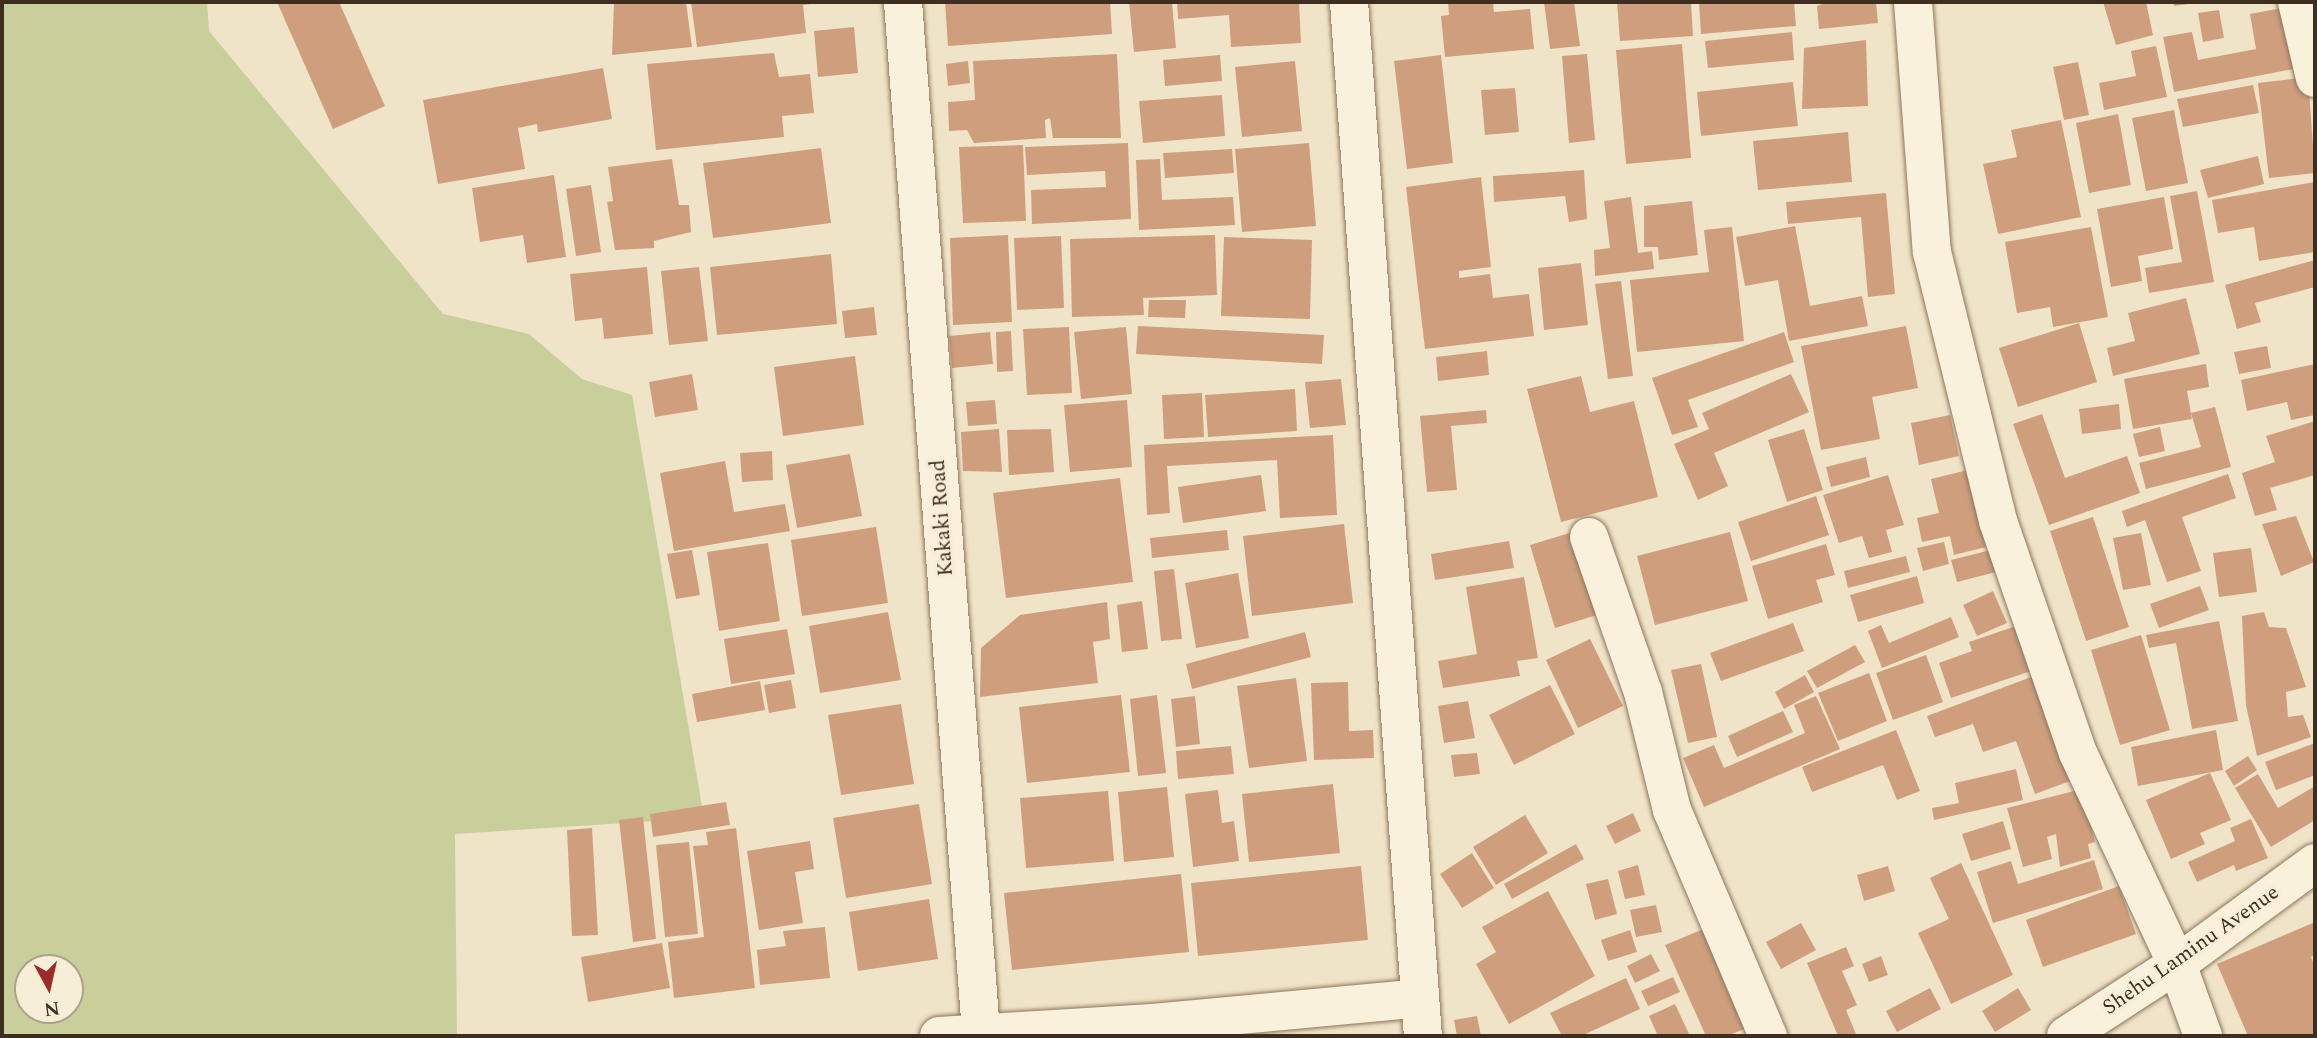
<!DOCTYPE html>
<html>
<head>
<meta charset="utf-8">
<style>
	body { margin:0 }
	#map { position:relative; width:2317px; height:1038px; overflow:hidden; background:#f0e4c8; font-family:Spectral,serif }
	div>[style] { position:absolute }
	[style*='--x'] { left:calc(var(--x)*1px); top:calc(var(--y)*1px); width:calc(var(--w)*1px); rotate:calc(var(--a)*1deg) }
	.green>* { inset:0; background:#c9cf9b }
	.building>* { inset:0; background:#cf9f7d }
	.roads { filter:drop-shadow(0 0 2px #8d765c) drop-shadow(0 0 2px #8d765c) }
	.street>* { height:38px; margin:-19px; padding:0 19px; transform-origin:19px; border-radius:19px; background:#faf1dc }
	.secondary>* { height:38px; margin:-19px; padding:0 19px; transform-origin:19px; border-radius:19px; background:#faf1dc }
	span { translate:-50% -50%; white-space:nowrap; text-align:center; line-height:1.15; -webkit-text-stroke:7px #f7eed8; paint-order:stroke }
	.street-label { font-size:21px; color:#3d2e20 }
	.frame { position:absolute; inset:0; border:4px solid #3d2e20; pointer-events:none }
	.north { position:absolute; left:14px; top:954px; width:70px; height:70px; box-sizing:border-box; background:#f7eed8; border:2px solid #ada18e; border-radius:50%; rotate:172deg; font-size:19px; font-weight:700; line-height:28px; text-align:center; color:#3d2e20 }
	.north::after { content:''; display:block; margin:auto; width:24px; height:32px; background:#9e2a2b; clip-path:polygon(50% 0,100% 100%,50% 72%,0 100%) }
</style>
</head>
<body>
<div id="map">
	<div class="green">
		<div style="clip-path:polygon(evenodd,2px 2px,207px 2px,209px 31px,443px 314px,529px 334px,582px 379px,632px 395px,704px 818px,455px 834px,457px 1036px,2px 1036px,2px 2px,28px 968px,70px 968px,70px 1010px,28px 1010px,28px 968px)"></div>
	</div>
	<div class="building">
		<div style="clip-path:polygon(277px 2px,339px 2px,385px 106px,333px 129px)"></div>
		<div style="clip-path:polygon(614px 2px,686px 2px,692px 47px,612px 55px)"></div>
		<div style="clip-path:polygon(691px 2px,818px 2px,818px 3px,803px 5px,806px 33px,697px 47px)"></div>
		<div style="clip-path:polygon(945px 2px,1110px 2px,1112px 34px,948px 46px)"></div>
		<div style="clip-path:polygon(1129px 2px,1172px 2px,1176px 48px,1134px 52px)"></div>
		<div style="clip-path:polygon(1177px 2px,1299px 2px,1301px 43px,1231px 47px,1229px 15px,1178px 19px)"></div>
		<div style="clip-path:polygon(1448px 2px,1493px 2px,1494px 12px,1530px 9px,1534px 49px,1445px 57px,1441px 16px,1449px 15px)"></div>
		<div style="clip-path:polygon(1544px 2px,1574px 2px,1580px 46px,1550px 49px)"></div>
		<div style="clip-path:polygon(1617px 2px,1691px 2px,1693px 36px,1620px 41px)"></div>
		<div style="clip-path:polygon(1699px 2px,1794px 2px,1796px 26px,1701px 34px)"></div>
		<div style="clip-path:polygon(1828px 2px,1876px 2px,1878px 23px,1819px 29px,1817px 6px)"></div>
		<div style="clip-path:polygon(2103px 2px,2146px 2px,2153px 35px,2116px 45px)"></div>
		<div style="clip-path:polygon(2173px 2px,2195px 2px,2195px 3px,2174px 6px)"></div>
		<div style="clip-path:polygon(2287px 7px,2299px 68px,2174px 92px,2163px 37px,2192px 32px,2198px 60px,2256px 49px,2250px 14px)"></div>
		<div style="clip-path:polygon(2219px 10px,2224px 38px,2203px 42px,2198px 13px)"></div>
		<div style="clip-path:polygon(854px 27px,858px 73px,818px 77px,814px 31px)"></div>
		<div style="clip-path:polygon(1792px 32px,1794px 60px,1708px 68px,1705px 41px)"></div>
		<div style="clip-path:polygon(1866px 40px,1868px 106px,1802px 109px,1804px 48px)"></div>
		<div style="clip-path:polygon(1682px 44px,1691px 158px,1626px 164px,1616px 50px)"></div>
		<div style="clip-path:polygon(2156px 46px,2167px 97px,2104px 110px,2099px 83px,2136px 76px,2131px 51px)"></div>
		<div style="clip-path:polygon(774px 53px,779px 77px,810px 74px,814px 113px,782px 116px,784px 137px,656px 150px,647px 64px)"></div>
		<div style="clip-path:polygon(1117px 54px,1121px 138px,1053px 138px,1050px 118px,1045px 120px,1046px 138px,974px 143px,967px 130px,949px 131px,948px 102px,975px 100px,973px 61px)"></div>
		<div style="clip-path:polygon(1587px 54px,1595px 140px,1569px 143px,1562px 56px)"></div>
		<div style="clip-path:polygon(1220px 55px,1222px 81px,1165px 86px,1163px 60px)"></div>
		<div style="clip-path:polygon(1441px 55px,1453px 163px,1407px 169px,1394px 61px)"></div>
		<div style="clip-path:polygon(968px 61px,970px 83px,948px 86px,946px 64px)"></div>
		<div style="clip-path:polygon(1295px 61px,1302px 131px,1242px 137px,1235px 67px)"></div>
		<div style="clip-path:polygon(2078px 62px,2089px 115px,2064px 120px,2053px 67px)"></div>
		<div style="clip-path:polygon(603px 68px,612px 119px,538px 132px,537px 124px,518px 128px,525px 169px,438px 184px,423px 100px)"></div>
		<div style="clip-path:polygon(2308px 77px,2315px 173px,2269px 178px,2258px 83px)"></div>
		<div style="clip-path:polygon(1793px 82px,1798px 126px,1701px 136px,1697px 92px)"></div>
		<div style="clip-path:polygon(2253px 85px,2259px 113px,2183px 127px,2177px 99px)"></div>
		<div style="clip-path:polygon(1515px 88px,1519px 132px,1485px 135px,1481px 90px)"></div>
		<div style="clip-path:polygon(1222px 95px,1225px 136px,1143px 143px,1139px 101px)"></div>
		<div style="clip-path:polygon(2174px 110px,2188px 183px,2146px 191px,2132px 118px)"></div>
		<div style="clip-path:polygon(2118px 114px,2131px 185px,2089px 193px,2076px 123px)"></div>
		<div style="clip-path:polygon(2061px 120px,2081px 217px,1998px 234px,1983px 164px,2017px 157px,2011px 130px)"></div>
		<div style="clip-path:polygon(1848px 132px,1852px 182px,1758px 190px,1753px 141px)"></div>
		<div style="clip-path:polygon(1128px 143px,1131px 219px,1032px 224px,1031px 190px,1106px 187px,1105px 171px,1027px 175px,1025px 147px)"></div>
		<div style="clip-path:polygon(1309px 143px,1316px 226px,1242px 232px,1235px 149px)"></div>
		<div style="clip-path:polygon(1023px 145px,1026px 221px,963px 223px,959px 147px)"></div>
		<div style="clip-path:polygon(821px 148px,831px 223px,713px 238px,703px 163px)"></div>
		<div style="clip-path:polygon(1232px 149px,1234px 173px,1165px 178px,1163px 153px)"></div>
		<div style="clip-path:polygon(2258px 156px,2264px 184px,2208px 198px,2200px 170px)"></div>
		<div style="clip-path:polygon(672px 159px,679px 205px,689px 205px,691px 232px,654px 241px,654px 248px,615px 250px,607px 202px,613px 201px,608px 167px)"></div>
		<div style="clip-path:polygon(1160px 159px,1162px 200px,1233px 197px,1235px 225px,1139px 230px,1136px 160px)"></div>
		<div style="clip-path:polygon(1584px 170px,1587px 219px,1569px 222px,1565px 196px,1494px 202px,1493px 176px)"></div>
		<div style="clip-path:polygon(554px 175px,566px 257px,527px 263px,523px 235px,480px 242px,472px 188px)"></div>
		<div style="clip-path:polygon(1481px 177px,1491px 267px,1459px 271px,1459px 278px,1490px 274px,1493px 298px,1529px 294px,1534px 336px,1425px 349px,1406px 187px)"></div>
		<div style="clip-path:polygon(2315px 182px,2315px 252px,2259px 261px,2254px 227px,2218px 233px,2212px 200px)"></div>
		<div style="clip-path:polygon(591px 185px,601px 252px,576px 256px,566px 189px)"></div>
		<div style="clip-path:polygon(2197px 191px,2214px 282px,2149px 293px,2145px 268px,2182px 262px,2170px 196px)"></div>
		<div style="clip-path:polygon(1886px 193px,1895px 294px,1868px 297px,1861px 217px,1788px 224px,1786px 202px)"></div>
		<div style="clip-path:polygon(1631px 197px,1638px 253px,1652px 251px,1654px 269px,1595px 276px,1594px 250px,1610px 248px,1604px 201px)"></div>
		<div style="clip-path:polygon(2164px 197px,2173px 249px,2138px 256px,2142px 281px,2111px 287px,2097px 209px)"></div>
		<div style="clip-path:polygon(1692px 201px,1698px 255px,1659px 260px,1658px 247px,1644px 247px,1644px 206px)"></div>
		<div style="clip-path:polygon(1795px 226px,1810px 306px,1862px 296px,1868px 326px,1789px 341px,1778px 280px,1745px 286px,1736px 237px)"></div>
		<div style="clip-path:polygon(1732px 227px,1744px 341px,1637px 352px,1630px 280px,1709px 272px,1704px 230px)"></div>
		<div style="clip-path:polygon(2091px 227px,2108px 317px,2053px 327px,2050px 307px,2017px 313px,2005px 242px)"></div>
		<div style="clip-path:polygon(1008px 235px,1012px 322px,953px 325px,950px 238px)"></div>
		<div style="clip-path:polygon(1215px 235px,1217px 295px,1143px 298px,1144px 315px,1072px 317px,1070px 239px)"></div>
		<div style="clip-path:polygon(1061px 236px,1064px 308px,1017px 310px,1014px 238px)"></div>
		<div style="clip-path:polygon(1224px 237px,1312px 240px,1310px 319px,1221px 316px)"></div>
		<div style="clip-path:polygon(831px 254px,837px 324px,717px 335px,710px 267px)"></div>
		<div style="clip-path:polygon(2315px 260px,2315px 287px,2255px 303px,2261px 322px,2237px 329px,2225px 285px)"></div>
		<div style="clip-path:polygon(1581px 263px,1588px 325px,1544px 330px,1538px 268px)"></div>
		<div style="clip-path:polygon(647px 267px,653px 334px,604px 339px,602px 318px,575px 321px,570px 274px)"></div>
		<div style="clip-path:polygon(699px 267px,708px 341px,669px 345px,661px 271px)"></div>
		<div style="clip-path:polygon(1621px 281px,1633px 376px,1608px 379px,1595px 284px)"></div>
		<div style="clip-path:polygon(2186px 298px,2200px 354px,2113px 376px,2107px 348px,2135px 341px,2128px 313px)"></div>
		<div style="clip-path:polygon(1149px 300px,1186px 300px,1185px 318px,1148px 317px)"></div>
		<div style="clip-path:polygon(874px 307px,877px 335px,845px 338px,842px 311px)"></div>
		<div style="clip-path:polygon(2079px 323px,2097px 382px,2018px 407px,1999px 348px)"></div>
		<div style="clip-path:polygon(1138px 326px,1324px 335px,1322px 364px,1136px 354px)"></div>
		<div style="clip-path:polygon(1906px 326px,1918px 388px,1872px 397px,1880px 439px,1821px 450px,1801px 346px)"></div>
		<div style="clip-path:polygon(1069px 327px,1072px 393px,1027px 395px,1023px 329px)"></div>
		<div style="clip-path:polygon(1126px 327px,1132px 394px,1081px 399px,1074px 332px)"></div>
		<div style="clip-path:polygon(1011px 331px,1013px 371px,997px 372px,996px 332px)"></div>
		<div style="clip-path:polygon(990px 332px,993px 364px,952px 368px,949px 336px)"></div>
		<div style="clip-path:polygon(1784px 332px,1794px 362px,1688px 400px,1698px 427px,1672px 435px,1652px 378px)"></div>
		<div style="clip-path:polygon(2267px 346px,2271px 368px,2239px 374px,2234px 352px)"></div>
		<div style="clip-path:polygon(1487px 351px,1489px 375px,1438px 381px,1436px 357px)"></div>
		<div style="clip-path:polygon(855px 356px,864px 425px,783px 436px,774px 367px)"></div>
		<div style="clip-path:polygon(2206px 364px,2209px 387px,2187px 391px,2192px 419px,2133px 429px,2124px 379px)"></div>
		<div style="clip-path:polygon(2315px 364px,2315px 415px,2291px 420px,2287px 402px,2247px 411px,2241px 380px)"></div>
		<div style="clip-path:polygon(692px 374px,698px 410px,655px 417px,649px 382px)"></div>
		<div style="clip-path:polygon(1791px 374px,1809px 412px,1714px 453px,1728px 486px,1698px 500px,1674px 444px,1709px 429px,1702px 413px)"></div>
		<div style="clip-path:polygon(1581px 376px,1590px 412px,1634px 401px,1658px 497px,1561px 522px,1527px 389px)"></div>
		<div style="clip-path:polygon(1341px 379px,1346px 425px,1310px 428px,1305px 382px)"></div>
		<div style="clip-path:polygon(1295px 389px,1297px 431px,1208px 437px,1205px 395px)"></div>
		<div style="clip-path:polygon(1202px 393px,1204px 437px,1164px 439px,1162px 395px)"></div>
		<div style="clip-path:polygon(995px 400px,997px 424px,968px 426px,966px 402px)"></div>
		<div style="clip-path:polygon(1127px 400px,1132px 467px,1070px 472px,1064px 405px)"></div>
		<div style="clip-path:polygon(2119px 404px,2121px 429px,2082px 434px,2079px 409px)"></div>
		<div style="clip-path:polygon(2215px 407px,2231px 467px,2146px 489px,2139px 463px,2201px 447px,2191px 413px)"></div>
		<div style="clip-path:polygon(1486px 410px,1487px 423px,1451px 426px,1457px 490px,1427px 492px,1420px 416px)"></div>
		<div style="clip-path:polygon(2042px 414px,2065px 478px,2127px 456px,2140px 493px,2049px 525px,2013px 424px)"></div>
		<div style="clip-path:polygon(1950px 415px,1959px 456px,1919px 465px,1911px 423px)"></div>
		<div style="clip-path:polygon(2315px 421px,2315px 475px,2270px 488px,2277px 510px,2255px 516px,2242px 473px,2275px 462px,2266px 436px)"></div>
		<div style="clip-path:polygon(2160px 427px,2165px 451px,2139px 457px,2133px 434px)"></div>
		<div style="clip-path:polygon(999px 429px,1002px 472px,963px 471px,961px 432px)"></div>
		<div style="clip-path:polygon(1051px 429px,1054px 472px,1009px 475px,1007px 430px)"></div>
		<div style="clip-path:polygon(1804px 429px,1823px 490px,1787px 502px,1768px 440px)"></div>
		<div style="clip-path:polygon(1333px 435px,1337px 515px,1280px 518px,1277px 460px,1167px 466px,1170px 513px,1147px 515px,1144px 445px)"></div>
		<div style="clip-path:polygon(772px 451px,773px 480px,742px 482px,740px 453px)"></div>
		<div style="clip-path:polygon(850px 454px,862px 516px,797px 528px,786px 465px)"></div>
		<div style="clip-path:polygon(1866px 457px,1870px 477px,1831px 487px,1826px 467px)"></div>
		<div style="clip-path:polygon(725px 461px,734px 512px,785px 504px,790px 531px,674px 551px,660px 473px)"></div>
		<div style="clip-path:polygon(1968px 470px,1986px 547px,1954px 555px,1950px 536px,1922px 542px,1917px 518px,1939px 513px,1931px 479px)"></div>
		<div style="clip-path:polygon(2228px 474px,2236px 498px,2182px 517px,2201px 571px,2167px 582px,2145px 520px,2127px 527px,2122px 511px)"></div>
		<div style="clip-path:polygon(1261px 475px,1266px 511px,1183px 523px,1178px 487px)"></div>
		<div style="clip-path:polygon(1888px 475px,1904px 525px,1886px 530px,1892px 552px,1869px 558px,1862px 536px,1839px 543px,1823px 495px)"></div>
		<div style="clip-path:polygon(1120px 478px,1133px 582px,1006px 598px,993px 493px)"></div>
		<div style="clip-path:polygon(1816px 496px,1829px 535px,1751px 561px,1738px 522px)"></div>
		<div style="clip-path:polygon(2296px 516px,2314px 562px,2281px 576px,2262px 524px)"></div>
		<div style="clip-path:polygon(2093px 517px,2129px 627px,2086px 641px,2050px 531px)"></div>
		<div style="clip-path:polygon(1344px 524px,1353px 603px,1252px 616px,1243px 536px)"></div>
		<div style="clip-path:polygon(876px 527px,888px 603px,802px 616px,791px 540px)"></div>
		<div style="clip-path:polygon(1227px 530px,1229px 550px,1152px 558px,1150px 538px)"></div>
		<div style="clip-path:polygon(1576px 531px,1600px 614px,1555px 628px,1530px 545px)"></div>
		<div style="clip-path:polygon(1730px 532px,1748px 601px,1655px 625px,1637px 556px)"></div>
		<div style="clip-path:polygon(2141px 533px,2151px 585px,2123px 590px,2113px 538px)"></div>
		<div style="clip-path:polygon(1509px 541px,1514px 568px,1435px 580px,1431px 554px)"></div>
		<div style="clip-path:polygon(1944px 542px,1949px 564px,1923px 571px,1917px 548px)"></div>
		<div style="clip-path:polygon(768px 543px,780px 621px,719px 631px,707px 552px)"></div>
		<div style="clip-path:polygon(1826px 544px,1835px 575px,1816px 580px,1823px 602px,1768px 619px,1752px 566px)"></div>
		<div style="clip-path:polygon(2251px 548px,2257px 592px,2219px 597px,2213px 553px)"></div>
		<div style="clip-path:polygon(692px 550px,700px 595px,676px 599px,667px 554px)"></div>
		<div style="clip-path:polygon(1991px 550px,1996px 572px,1957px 582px,1951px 560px)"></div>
		<div style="clip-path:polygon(1906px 556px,1910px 572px,1848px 588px,1844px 571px)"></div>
		<div style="clip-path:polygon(1174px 569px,1182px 639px,1161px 641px,1154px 571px)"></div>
		<div style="clip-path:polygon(1238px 573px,1249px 638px,1196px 648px,1185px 583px)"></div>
		<div style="clip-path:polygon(1917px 576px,1924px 603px,1858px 622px,1850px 595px)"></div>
		<div style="clip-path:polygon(1524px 577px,1538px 658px,1517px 661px,1520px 676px,1443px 688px,1438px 661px,1477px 654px,1466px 587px)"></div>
		<div style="clip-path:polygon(2200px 586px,2209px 610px,2159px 628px,2150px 604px)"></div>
		<div style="clip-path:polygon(1993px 591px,2007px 623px,1977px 636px,1963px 605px)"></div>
		<div style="clip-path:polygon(1142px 601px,1148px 649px,1122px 652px,1117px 605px)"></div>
		<div style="clip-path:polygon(1107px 602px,1110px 639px,1093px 642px,1098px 683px,980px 697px,981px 648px,1020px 615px)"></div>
		<div style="clip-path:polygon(888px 612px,901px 680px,820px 693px,809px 626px)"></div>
		<div style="clip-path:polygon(2264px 612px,2269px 627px,2286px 628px,2306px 687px,2286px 692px,2288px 717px,2303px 715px,2311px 737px,2257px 756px,2246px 705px,2242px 616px)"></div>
		<div style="clip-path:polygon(1951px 617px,1959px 637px,1882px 668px,1868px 631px,1881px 625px,1889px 643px)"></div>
		<div style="clip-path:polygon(2219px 621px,2238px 721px,2192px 729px,2176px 643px,2149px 648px,2146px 635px)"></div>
		<div style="clip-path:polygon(1793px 623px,1804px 651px,1721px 681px,1710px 653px)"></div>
		<div style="clip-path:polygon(2019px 625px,2034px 670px,1951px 698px,1939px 663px,1972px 651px,1969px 642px)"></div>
		<div style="clip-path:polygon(787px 629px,795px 674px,731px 684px,724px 639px)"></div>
		<div style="clip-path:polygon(1305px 632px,1311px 657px,1192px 689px,1186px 664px)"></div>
		<div style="clip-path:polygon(2141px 635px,2170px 730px,2120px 745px,2091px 650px)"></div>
		<div style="clip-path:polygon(1590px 639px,1623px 706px,1578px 728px,1546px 660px)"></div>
		<div style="clip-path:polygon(1855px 645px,1865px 662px,1817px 688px,1807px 671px)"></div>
		<div style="clip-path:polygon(1926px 655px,1943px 702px,1893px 720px,1876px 673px)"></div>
		<div style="clip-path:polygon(1701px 664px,1717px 737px,1688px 743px,1671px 670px)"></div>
		<div style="clip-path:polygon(1869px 673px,1887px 721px,1838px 741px,1818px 693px)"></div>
		<div style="clip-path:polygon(1805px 675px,1814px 692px,1784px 709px,1775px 692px)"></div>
		<div style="clip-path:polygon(2034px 676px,2073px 780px,2035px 794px,2016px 741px,1983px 752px,1973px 724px,1935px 737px,1927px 716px)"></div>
		<div style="clip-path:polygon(1296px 678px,1307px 761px,1249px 768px,1237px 686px)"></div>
		<div style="clip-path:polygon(791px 680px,796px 708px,769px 713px,764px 685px)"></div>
		<div style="clip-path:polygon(760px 681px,765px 710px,697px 722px,692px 694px)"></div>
		<div style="clip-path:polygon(1348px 682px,1349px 731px,1373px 730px,1374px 758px,1314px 760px,1311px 683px)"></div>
		<div style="clip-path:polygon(1550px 685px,1575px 734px,1514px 765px,1489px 715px)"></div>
		<div style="clip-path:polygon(1121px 695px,1130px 772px,1027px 783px,1019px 707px)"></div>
		<div style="clip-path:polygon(1157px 695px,1166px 773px,1138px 776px,1130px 699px)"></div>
		<div style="clip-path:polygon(1195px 696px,1200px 744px,1176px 747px,1171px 699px)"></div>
		<div style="clip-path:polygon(1816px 696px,1840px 749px,1704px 807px,1683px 758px,1714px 745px,1724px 768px,1805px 733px,1794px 705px)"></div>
		<div style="clip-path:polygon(1468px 701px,1475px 738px,1444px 743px,1438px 706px)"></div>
		<div style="clip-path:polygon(901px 704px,914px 784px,841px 795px,828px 715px)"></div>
		<div style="clip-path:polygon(1783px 711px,1793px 732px,1737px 757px,1728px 736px)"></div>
		<div style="clip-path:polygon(1896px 730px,1920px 791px,1897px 800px,1883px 765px,1812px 792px,1802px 767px)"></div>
		<div style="clip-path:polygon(2216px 730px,2223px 770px,2138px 786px,2131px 747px)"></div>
		<div style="clip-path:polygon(2315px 743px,2315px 775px,2276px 790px,2265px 762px)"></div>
		<div style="clip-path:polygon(1231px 746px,1234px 774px,1178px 779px,1176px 751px)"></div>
		<div style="clip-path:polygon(1477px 753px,1480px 774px,1454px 777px,1451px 755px)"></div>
		<div style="clip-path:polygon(2248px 756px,2257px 770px,2234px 786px,2225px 771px)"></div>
		<div style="clip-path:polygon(2016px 769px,2023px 800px,1934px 820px,1932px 808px,1959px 803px,1955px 783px)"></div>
		<div style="clip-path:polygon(2210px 773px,2231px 820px,2200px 833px,2205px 844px,2171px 859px,2146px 800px)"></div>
		<div style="clip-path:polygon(2258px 774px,2278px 808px,2315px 786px,2315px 820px,2271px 847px,2235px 788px)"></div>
		<div style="clip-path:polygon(1333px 784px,1340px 853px,1249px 862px,1242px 794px)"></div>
		<div style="clip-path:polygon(1167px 787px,1174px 857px,1124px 862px,1118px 792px)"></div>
		<div style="clip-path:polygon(2082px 789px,2095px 842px,2088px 844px,2091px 858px,2060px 867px,2056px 834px,2047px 837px,2052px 859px,2023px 867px,2007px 808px)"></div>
		<div style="clip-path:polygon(1218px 790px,1222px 823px,1234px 821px,1239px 861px,1193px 867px,1185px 794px)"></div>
		<div style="clip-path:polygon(1108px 791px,1114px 861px,1026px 868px,1020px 798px)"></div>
		<div style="clip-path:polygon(726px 802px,730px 825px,653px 837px,650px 814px)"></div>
		<div style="clip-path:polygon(919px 804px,932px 884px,846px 898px,833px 818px)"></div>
		<div style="clip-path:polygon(1633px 813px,1641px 831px,1615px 844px,1606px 826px)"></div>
		<div style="clip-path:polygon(1525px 815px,1548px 853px,1496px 885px,1473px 847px)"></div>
		<div style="clip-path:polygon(643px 817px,656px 939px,633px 942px,619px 820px)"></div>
		<div style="clip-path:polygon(2251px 819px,2268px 858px,2236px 871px,2234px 865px,2197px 882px,2188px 862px,2235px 841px,2230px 828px)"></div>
		<div style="clip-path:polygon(2003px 821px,2011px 849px,1971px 861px,1962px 834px)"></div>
		<div style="clip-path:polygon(592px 828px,598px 935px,572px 936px,567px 830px)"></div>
		<div style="clip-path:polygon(736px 828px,755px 988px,674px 998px,668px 942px,704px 937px,693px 846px,708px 845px,706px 832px)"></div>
		<div style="clip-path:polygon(810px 841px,814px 869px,795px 872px,803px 923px,759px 930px,747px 851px)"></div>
		<div style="clip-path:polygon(689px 842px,698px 934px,665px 937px,656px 845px)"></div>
		<div style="clip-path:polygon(1576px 844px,1584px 859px,1512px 899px,1504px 884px)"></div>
		<div style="clip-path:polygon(1472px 853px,1494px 888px,1462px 908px,1440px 874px)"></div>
		<div style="clip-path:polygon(2094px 860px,2103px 889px,1993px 923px,1977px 872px,2011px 861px,2018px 884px)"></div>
		<div style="clip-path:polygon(1961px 863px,2013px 975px,1951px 1004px,1918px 933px,1949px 919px,1930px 878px)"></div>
		<div style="clip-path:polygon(1638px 865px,1645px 895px,1625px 899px,1618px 871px)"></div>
		<div style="clip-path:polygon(1361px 866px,1368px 940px,1198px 956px,1191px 883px)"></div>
		<div style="clip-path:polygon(1888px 866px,1895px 891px,1864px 901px,1857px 875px)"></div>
		<div style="clip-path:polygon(1181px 874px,1189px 952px,1012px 970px,1004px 893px)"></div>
		<div style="clip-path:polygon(1608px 879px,1617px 914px,1595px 920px,1586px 884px)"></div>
		<div style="clip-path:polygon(2119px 886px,2136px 934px,2043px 967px,2026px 920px)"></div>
		<div style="clip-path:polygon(1548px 891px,1595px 976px,1509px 1024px,1476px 964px,1496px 952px,1482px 927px)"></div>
		<div style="clip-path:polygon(929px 899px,938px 959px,858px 971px,849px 912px)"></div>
		<div style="clip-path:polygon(1656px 905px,1662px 932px,1636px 937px,1630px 910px)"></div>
		<div style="clip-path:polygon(2315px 922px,2315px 955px,2311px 957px,2315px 967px,2315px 1036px,2248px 1036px,2217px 964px)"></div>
		<div style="clip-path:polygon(1801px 923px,1816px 950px,1781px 969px,1766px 942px)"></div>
		<div style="clip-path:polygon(825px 927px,830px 978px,760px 985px,757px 950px,786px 946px,783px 931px)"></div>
		<div style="clip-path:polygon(1706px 928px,1747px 1028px,1727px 1036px,1706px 1036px,1665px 945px)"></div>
		<div style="clip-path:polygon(1630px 930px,1637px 952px,1608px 961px,1601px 940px)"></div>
		<div style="clip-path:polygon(662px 943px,670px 988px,588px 1002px,581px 957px)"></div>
		<div style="clip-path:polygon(1846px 947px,1854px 966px,1842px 971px,1857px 1005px,1846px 1010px,1856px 1034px,1838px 1036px,1807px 963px)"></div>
		<div style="clip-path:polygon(1651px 954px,1660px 971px,1635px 983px,1627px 966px)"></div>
		<div style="clip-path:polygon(1881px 956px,1888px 975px,1869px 982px,1862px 964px)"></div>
		<div style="clip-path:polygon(1673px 977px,1680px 992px,1648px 1006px,1641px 991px)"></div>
		<div style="clip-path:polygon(1626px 978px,1640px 1009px,1581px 1036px,1562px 1036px,1550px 1013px)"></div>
		<div style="clip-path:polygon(1930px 988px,1941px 1009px,1897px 1032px,1886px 1011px)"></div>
		<div style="clip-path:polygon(2018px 988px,2031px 1010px,1995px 1032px,1982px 1011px)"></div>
		<div style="clip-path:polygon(1675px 1004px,1690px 1036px,1658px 1036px,1649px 1016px)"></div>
		<div style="clip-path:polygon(1477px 1016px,1481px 1036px,1457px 1036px,1454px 1020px)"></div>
	</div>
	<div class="roads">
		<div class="street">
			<div style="--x:903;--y:2;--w:1034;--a:85.67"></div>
			<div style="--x:1913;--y:2;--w:251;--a:85.7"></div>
			<div style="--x:1932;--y:252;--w:277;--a:76.2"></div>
			<div style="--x:1998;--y:521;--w:245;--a:71"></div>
			<div style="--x:2078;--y:753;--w:233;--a:64.9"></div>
			<div style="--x:2177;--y:964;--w:77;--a:70.1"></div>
			<div style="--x:2297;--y:2;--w:78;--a:76.7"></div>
			<div style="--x:1589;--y:537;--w:164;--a:70.8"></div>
			<div style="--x:1643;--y:692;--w:122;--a:76.2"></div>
			<div style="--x:1672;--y:810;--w:246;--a:67"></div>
			<div style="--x:939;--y:1036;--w:214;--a:-3.5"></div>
			<div style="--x:1153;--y:1023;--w:268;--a:-5.3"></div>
		</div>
		<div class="secondary">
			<div style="--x:1349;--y:2;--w:1037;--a:85.91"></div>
			<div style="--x:2066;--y:1036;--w:132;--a:-33"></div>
			<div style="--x:2177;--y:964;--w:171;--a:-36.2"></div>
		</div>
	</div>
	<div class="street-label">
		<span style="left:942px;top:518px;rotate:-94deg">Kakaki Road</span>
		<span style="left:2191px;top:950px;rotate:-35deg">Shehu Laminu Avenue</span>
	</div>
	<div class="frame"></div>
	<div class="north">N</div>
</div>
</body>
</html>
